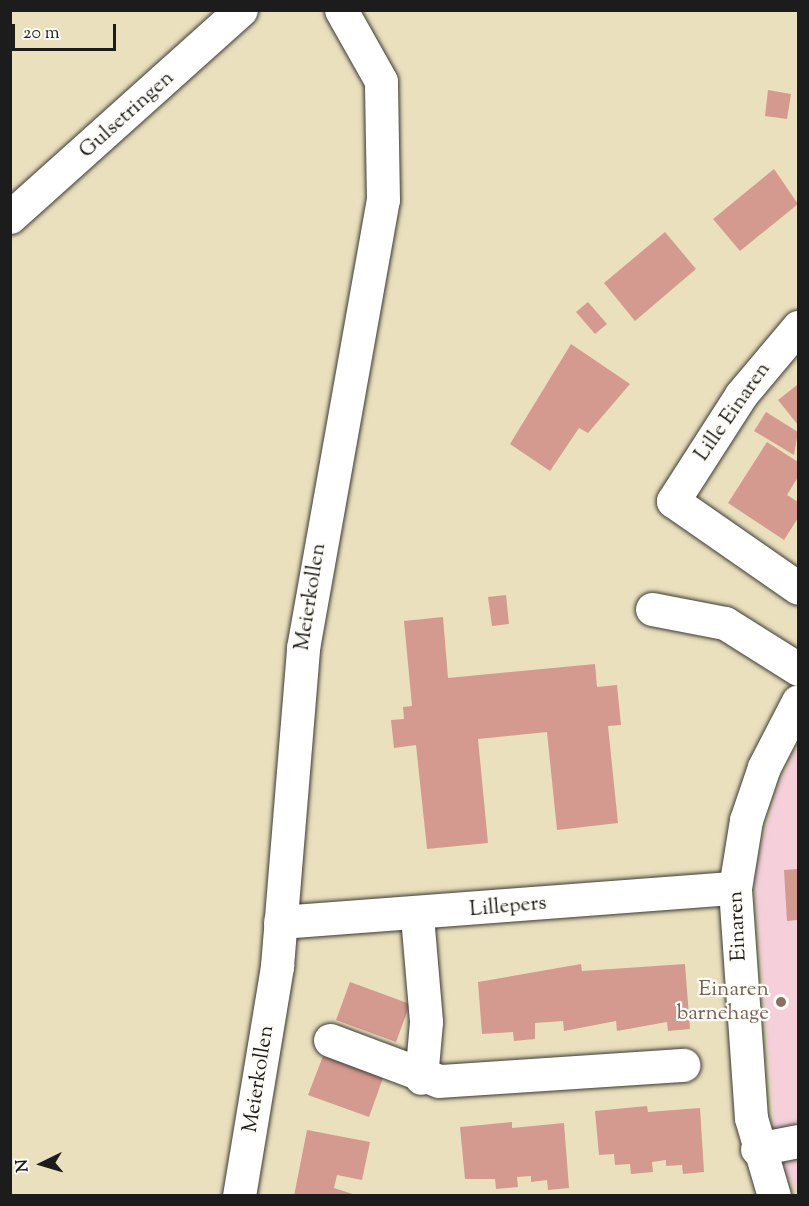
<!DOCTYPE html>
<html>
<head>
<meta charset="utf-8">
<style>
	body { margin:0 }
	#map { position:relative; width:809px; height:1206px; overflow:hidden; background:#eae0be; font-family:"Sorts Mill Goudy",serif }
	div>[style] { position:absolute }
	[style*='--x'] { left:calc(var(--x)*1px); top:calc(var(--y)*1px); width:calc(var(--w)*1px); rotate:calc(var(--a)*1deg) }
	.built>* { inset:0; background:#f5cfd9 }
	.building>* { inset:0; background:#d49a8f }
	.roads { filter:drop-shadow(0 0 2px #3b3934) drop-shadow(0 0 2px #3b3934) }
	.minor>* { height:33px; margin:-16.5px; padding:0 16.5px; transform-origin:16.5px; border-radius:16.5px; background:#fff }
	.dots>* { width:16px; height:16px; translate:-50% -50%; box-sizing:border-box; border:3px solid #fdfcf7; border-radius:50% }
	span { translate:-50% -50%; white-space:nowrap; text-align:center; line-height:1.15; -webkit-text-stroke:4.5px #fdfcf7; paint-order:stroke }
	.street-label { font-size:21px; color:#1c1c1c }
	.education-label { font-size:21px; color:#785e54 }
	.right { translate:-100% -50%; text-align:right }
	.frame { position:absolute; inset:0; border:12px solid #1c1c1c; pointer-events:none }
	.north { position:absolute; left:12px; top:1134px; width:60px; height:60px; -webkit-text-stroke:4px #fdfcf7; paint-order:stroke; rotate:265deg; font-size:16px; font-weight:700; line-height:24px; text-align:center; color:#1c1c1c }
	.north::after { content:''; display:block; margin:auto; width:21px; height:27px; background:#1c1c1c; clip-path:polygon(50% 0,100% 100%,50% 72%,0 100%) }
	.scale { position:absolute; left:12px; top:24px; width:104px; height:27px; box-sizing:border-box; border:3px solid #1c1c1c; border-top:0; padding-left:8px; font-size:18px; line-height:21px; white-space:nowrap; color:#1c1c1c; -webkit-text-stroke:4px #fdfcf7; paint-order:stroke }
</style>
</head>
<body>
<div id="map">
	<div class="built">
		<div style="clip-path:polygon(798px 744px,798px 1191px,783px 1169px,775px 1133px,754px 872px,778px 786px)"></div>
	</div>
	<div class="building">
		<div style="clip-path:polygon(768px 90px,791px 94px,787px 119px,765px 116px)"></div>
		<div style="clip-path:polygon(774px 169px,798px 204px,740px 251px,713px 219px)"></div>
		<div style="clip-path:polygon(665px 232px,696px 269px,635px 321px,604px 283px)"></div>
		<div style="clip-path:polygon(588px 302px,607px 324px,595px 334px,576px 312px)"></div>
		<div style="clip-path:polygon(571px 344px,630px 384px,588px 433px,579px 428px,550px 471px,510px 444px)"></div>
		<div style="clip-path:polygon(797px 385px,798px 386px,798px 425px,778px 400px)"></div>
		<div style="clip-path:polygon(766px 412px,798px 432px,794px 455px,754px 431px)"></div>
		<div style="clip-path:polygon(767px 442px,798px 462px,798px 477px,787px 495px,798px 502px,798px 518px,784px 540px,728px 503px)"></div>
		<div style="clip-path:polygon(506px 595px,509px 624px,492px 626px,488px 597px)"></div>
		<div style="clip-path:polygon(443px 617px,448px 678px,595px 664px,597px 687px,617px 685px,621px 725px,608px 726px,618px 823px,557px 830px,547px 732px,478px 739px,488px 843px,427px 849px,416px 745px,394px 748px,391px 720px,404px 719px,403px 707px,412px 706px,404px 621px)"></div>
		<div style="clip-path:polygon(798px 869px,798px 920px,787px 921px,784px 870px)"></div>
		<div style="clip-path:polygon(581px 964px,582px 971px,685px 964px,690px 1029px,668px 1031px,667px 1022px,617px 1031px,616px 1021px,564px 1031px,563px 1021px,535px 1023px,535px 1039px,514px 1041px,513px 1032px,482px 1034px,478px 982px)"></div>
		<div style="clip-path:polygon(350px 982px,410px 1004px,396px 1042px,336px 1020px)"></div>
		<div style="clip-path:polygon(323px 1056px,383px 1078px,369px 1117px,308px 1095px)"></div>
		<div style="clip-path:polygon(647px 1106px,648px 1112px,700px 1108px,704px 1172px,683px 1174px,682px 1165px,666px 1166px,666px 1160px,652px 1162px,653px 1172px,631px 1174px,630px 1164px,615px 1165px,614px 1154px,599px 1155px,595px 1111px)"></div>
		<div style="clip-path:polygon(512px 1122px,512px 1128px,564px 1123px,569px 1188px,548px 1190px,547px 1180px,531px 1182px,531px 1176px,517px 1177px,518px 1187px,496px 1189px,495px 1179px,465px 1179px,460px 1127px)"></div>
		<div style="clip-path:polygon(307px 1130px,370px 1142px,362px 1180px,337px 1175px,334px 1188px,359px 1196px,294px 1196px)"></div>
	</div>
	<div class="roads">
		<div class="minor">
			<div style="--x:10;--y:217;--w:310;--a:-41.9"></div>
			<div style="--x:798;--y:327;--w:89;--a:130"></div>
			<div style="--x:741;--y:395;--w:126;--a:122.7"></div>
			<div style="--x:673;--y:501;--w:152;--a:34.8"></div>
			<div style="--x:652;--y:609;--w:74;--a:10.9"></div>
			<div style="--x:725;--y:623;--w:86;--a:32.2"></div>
			<div style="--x:417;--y:916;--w:106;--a:85.1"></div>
			<div style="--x:426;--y:1022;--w:56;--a:95.1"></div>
			<div style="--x:280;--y:922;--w:456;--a:-4.3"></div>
			<div style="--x:330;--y:1040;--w:116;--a:20.6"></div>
			<div style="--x:439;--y:1081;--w:245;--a:-3.8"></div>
			<div style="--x:757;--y:1149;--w:42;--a:-11"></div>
			<div style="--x:239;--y:1196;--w:233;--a:-80.6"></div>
			<div style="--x:277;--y:966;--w:319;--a:-85.3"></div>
			<div style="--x:303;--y:648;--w:455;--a:-79.9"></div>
			<div style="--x:383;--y:200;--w:119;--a:-91"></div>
			<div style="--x:381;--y:81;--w:81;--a:-119.4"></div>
			<div style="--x:774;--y:1196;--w:81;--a:-106.4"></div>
			<div style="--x:751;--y:1118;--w:231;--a:-94"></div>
			<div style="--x:735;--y:888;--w:69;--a:-80.8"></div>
			<div style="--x:746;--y:820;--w:56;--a:-71.2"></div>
			<div style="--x:764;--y:767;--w:74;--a:-62.7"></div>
		</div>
	</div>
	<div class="dots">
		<div style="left:781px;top:1002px;background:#8d6e63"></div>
	</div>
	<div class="street-label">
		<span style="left:127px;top:115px;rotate:-42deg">Gulsetringen</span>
		<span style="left:733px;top:412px;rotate:-55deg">Lille Einaren</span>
		<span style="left:311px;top:597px;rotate:-81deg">Meierkollen</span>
		<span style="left:508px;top:907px;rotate:-5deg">Lillepers</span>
		<span style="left:738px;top:926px;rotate:-93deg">Einaren</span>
		<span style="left:259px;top:1079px;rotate:-81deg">Meierkollen</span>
	</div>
	<div class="education-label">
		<span class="right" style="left:769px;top:1002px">Einaren<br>barnehage</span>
	</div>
	<div class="frame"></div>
	<div class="north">N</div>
	<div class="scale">20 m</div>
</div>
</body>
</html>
